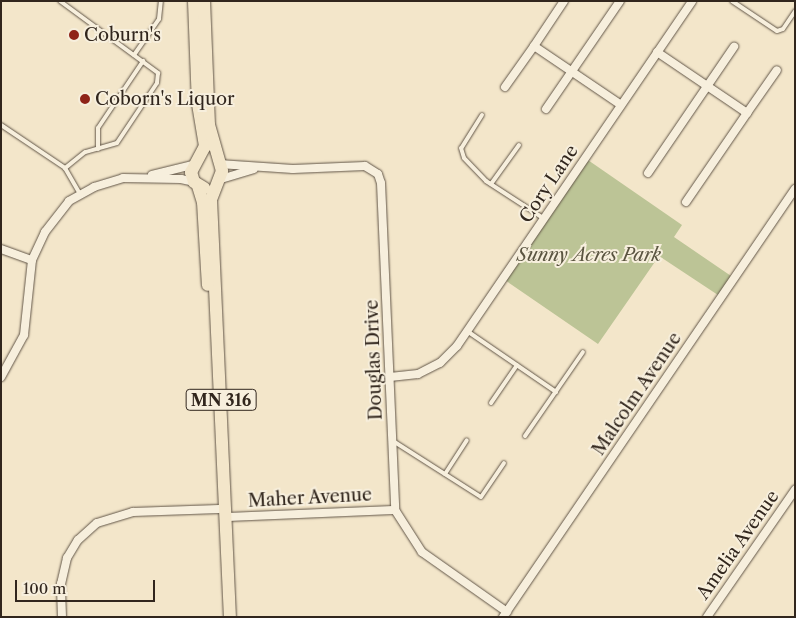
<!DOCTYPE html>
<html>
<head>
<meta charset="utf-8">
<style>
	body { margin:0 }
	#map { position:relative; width:796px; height:618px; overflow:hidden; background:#f3e6ca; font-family:"Libre Caslon Text",serif }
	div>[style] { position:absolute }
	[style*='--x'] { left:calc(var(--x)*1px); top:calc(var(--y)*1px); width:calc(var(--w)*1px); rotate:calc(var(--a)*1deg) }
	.green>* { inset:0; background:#bcc496 }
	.roads { filter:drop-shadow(0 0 1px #625648) drop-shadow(0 0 1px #625648) }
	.lane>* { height:4px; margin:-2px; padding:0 2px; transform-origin:2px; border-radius:2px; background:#f7efdd }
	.street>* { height:8px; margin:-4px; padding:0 4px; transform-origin:4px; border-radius:4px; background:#f7efdd }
	.primary>* { height:12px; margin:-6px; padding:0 6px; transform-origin:6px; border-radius:6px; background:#f3e6ca }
	.dots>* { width:14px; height:14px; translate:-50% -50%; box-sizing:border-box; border:2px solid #f7efdd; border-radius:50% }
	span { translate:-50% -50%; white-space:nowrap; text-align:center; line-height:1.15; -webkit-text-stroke:4px #f7efdd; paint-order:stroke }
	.shield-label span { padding:1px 4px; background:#f7efdd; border:1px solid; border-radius:4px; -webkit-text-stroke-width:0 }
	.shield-label { font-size:16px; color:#31261d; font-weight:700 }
	.poi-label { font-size:18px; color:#31261d }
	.left { translate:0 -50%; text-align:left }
	.street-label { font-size:18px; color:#31261d }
	.park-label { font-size:18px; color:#5b5541; font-style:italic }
	.frame { position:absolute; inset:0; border:2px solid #31261d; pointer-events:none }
	.scale { position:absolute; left:15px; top:580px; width:140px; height:22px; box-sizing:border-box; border:2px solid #31261d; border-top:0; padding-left:6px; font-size:15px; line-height:18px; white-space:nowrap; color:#31261d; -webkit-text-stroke:4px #f7efdd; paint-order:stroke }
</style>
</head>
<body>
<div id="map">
	<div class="green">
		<div style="clip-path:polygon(585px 158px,682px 225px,674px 237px,734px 278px,721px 297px,659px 256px,598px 344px,502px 278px)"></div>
	</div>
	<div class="roads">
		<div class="lane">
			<div style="--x:60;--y:1;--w:122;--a:36.3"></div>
			<div style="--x:158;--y:73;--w:10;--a:96"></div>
			<div style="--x:157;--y:83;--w:72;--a:123.7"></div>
			<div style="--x:117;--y:143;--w:33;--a:164"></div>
			<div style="--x:85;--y:152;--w:26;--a:141"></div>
			<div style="--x:65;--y:168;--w:30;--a:60"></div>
			<div style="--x:732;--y:1;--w:54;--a:33.7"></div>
			<div style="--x:777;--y:31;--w:6;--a:-18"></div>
			<div style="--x:783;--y:29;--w:22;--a:-56"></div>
			<div style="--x:134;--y:55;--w:44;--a:-55.2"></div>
			<div style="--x:159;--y:19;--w:18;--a:-84"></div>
			<div style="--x:482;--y:115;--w:39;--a:122"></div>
			<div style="--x:461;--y:148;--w:10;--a:73"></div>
			<div style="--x:464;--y:158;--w:32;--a:46"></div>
			<div style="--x:486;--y:181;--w:68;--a:33"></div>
			<div style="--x:1;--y:125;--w:77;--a:33.9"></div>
			<div style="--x:98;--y:149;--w:21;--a:-90"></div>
			<div style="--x:98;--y:128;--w:81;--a:-56.1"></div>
			<div style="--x:491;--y:184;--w:48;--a:-54.3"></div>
			<div style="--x:467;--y:331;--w:108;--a:34.4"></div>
			<div style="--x:491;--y:403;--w:46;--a:-55.6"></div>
			<div style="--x:525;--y:436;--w:102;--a:-55.4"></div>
			<div style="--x:393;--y:441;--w:104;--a:32.5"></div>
			<div style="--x:481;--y:497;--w:41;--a:-55.9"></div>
			<div style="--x:445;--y:474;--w:40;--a:-57.1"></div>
		</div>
		<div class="street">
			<div style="--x:564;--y:1;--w:54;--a:123.7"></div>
			<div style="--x:534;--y:46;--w:105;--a:34.1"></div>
			<div style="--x:657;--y:52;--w:109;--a:34.1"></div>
			<div style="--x:747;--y:113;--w:52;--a:-55.1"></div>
			<div style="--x:505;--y:87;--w:50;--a:-54.7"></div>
			<div style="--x:546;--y:109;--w:131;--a:-55.6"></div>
			<div style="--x:219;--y:164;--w:74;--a:3.9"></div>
			<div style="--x:293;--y:169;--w:72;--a:-2.4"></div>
			<div style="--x:365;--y:166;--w:15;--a:32"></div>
			<div style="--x:378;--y:174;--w:9;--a:72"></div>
			<div style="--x:381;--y:183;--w:327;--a:87.5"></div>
			<div style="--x:395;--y:510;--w:50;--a:57.3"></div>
			<div style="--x:422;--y:552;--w:104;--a:35.2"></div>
			<div style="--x:648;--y:173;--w:153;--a:-55.7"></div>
			<div style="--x:152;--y:175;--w:41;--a:-14"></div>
			<div style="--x:221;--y:179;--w:34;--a:-17"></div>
			<div style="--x:686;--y:202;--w:108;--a:-55.6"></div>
			<div style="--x:1;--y:249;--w:33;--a:20"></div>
			<div style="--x:1;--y:377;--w:48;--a:-61.3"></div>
			<div style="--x:24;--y:335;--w:75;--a:-83.9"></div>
			<div style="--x:32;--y:260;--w:31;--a:-65"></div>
			<div style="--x:45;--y:232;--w:39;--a:-52"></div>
			<div style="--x:69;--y:201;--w:29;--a:-29"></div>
			<div style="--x:94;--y:187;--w:30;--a:-17"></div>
			<div style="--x:123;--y:178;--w:58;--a:1"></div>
			<div style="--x:181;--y:179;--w:13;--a:13"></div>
			<div style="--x:390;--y:377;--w:28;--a:-6"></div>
			<div style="--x:418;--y:374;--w:25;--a:-27"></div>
			<div style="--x:440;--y:363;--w:24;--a:-45"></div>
			<div style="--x:457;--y:346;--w:417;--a:-55.7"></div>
			<div style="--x:226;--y:517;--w:169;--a:-2.4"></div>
			<div style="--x:62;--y:617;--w:33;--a:-92"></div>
			<div style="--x:61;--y:584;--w:27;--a:-77"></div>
			<div style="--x:67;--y:558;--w:21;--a:-59"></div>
			<div style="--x:78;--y:540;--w:25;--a:-42"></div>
			<div style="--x:97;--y:523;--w:38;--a:-17"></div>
			<div style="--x:133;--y:512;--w:86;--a:-2"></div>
			<div style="--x:503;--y:617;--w:518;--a:-55.7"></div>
			<div style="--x:707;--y:617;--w:155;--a:-55.3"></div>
		</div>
		<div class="primary">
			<div style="--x:194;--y:1;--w:103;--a:87.8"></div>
			<div style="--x:198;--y:104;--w:43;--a:80.5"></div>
			<div style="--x:205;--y:146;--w:30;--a:118"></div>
			<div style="--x:191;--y:172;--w:10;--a:73"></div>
			<div style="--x:194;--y:182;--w:12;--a:31"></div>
			<div style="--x:204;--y:1;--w:124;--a:87.7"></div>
			<div style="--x:209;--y:125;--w:48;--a:74.2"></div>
			<div style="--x:222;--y:171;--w:31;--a:111"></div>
			<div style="--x:211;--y:200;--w:417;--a:87.4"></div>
			<div style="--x:198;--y:186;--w:17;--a:73"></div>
			<div style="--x:203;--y:202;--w:83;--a:86.6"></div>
		</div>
	</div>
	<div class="dots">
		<div style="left:74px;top:35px;background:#8f2418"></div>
		<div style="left:85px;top:99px;background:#8f2418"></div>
	</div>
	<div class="shield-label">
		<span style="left:221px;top:400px">MN 316</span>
	</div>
	<div class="poi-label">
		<span class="left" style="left:84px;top:35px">Coburn's</span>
		<span class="left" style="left:95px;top:99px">Coborn's Liquor</span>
	</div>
	<div class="street-label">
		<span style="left:549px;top:184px;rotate:-56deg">Cory Lane</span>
		<span style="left:374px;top:360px;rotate:-92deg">Douglas Drive</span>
		<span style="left:637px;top:394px;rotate:-56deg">Malcolm Avenue</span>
		<span style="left:310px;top:498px;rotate:-3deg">Maher Avenue</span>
		<span style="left:738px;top:545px;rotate:-55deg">Amelia Avenue</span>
	</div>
	<div class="park-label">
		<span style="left:589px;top:255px">Sunny Acres Park</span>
	</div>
	<div class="frame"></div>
	<div class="scale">100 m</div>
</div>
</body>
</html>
